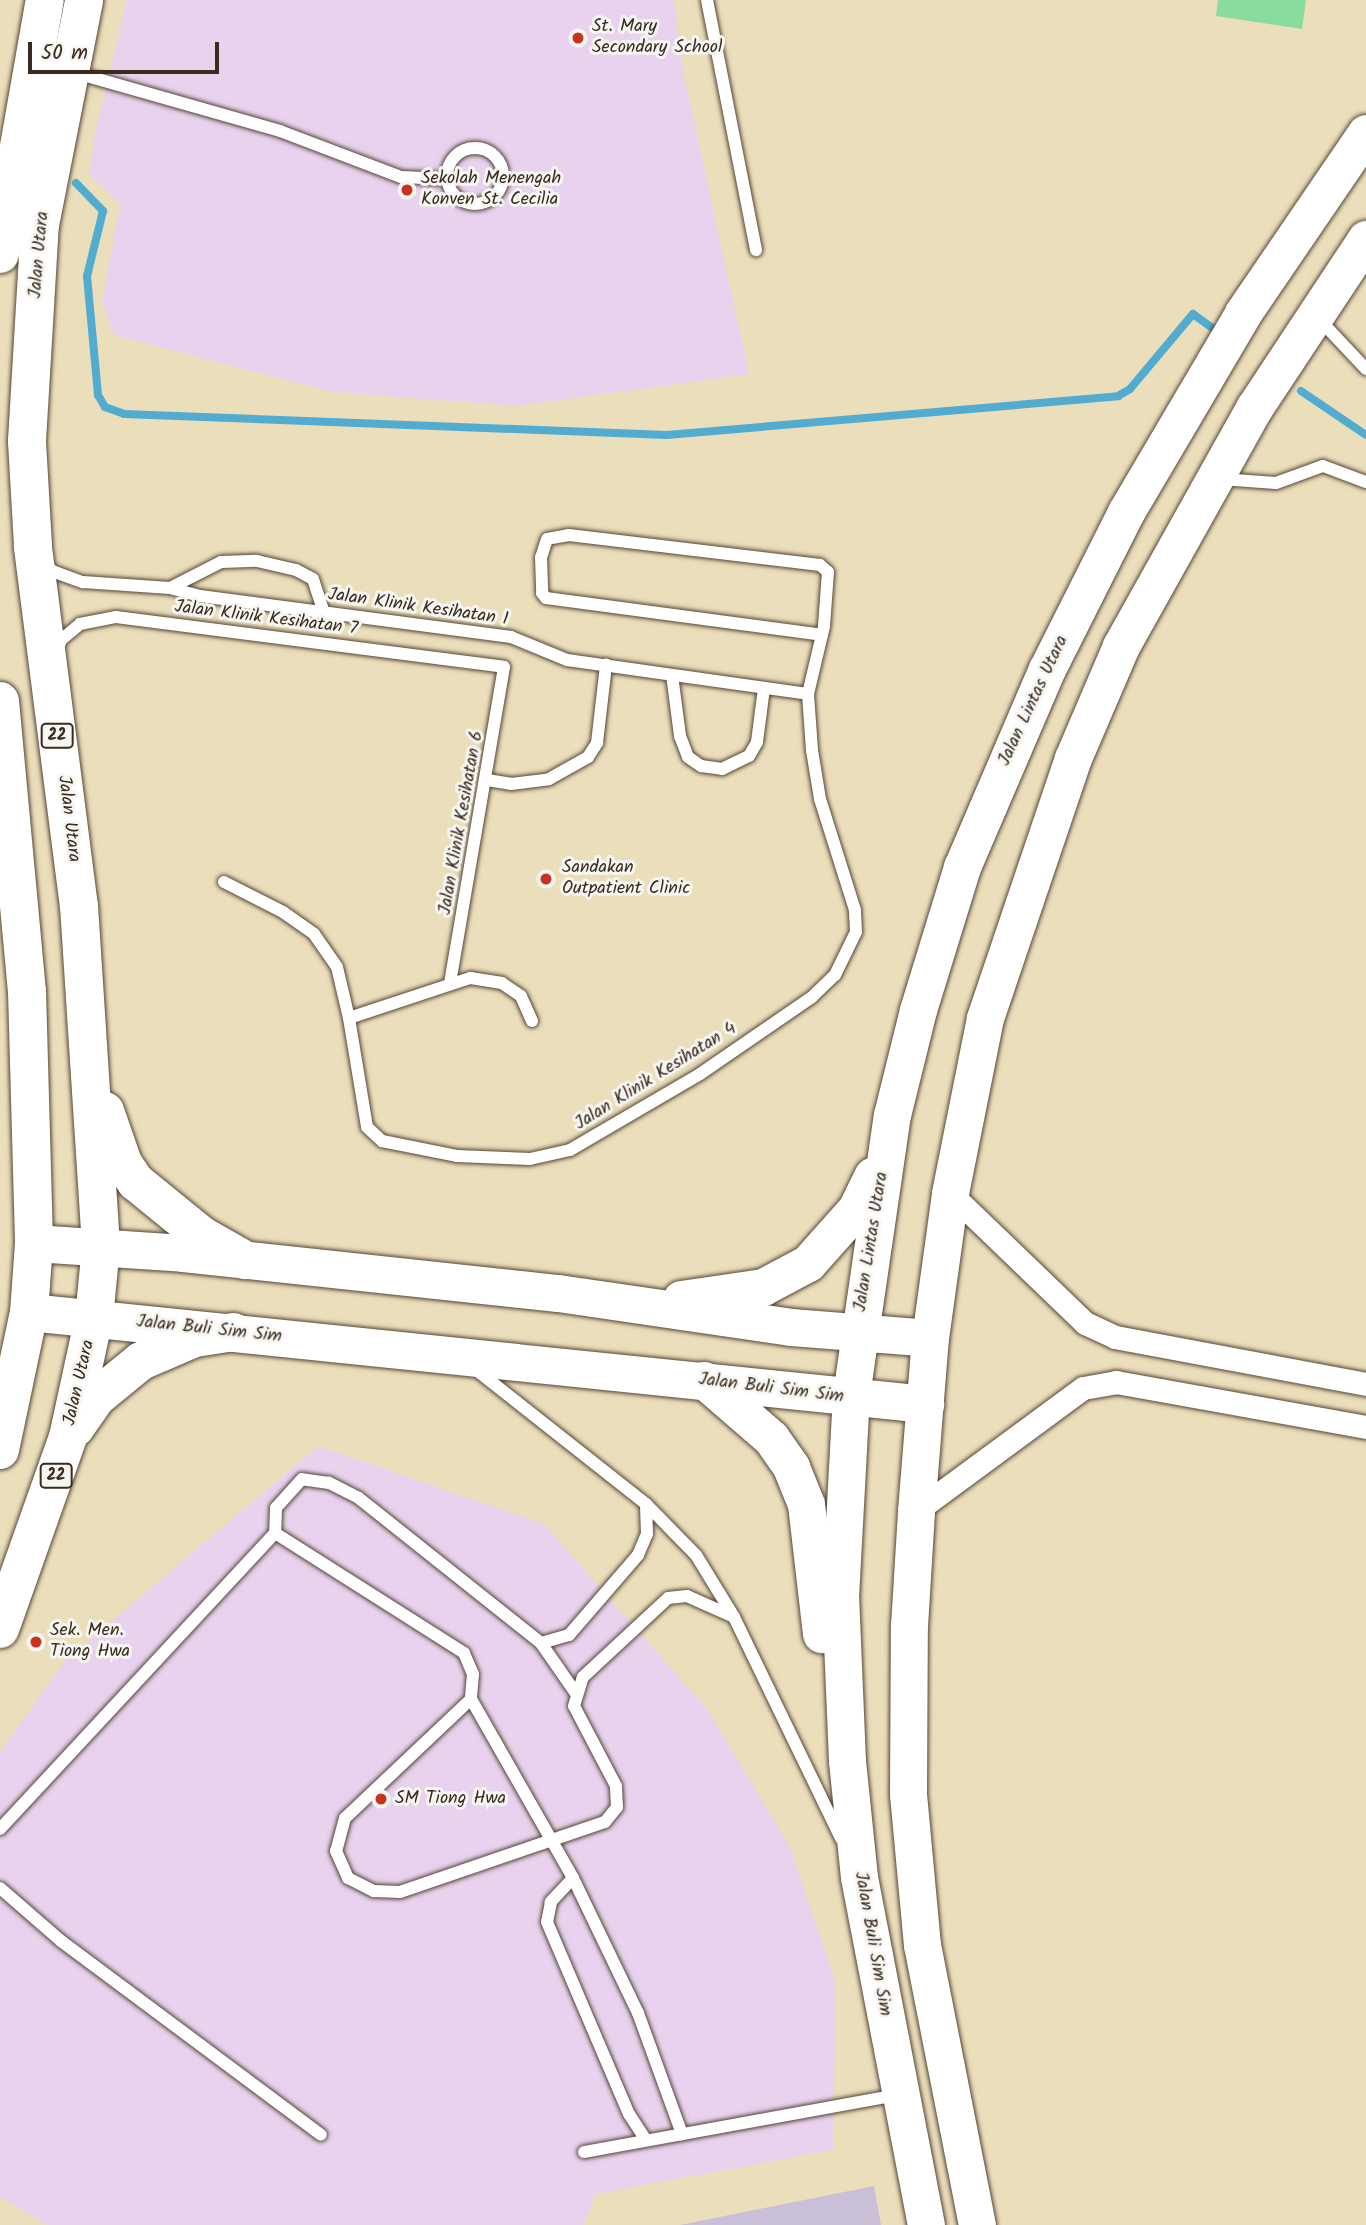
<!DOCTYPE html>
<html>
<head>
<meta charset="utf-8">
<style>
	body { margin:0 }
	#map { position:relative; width:1366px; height:2225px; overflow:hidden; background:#ebdebb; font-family:Kalam,sans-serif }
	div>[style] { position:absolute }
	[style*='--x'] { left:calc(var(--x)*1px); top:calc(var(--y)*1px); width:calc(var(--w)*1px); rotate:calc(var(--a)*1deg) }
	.built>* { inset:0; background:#e8d2ee }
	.industrial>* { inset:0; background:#c9bfd7 }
	.green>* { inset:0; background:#89dc9d }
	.stream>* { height:8px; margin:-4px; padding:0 4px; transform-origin:4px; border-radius:4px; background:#51accf }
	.roads { filter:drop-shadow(0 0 2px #554536) drop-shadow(0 0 2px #554536) }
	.service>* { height:12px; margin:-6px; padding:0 6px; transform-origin:6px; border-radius:6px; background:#fff }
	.service>.ring { margin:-6px; padding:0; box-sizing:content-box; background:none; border:12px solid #fff; border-radius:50% }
	.minor>* { height:23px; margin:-11.5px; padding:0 11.5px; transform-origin:11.5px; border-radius:11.5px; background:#fff }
	.primary>* { height:37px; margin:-18.5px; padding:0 18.5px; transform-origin:18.5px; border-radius:18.5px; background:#fff }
	.trunk>* { height:38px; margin:-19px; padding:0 19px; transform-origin:19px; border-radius:19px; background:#fff }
	.dots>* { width:19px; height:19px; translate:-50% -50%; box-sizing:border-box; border:4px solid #f6f6f2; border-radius:50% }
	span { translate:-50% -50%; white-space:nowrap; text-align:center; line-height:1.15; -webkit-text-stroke:6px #f6f6f2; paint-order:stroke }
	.shield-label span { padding:2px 5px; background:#f6f6f2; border:2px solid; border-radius:5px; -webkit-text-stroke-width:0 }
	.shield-label { font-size:16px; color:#3b2a1e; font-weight:700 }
	.poi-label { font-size:18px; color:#3b2a1e }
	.left { translate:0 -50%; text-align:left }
	.street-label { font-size:18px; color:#3b2a1e }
	.scale { position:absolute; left:28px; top:42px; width:191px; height:32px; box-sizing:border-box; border:4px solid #3b2a1e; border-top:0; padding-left:9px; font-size:21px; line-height:24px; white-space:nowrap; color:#3b2a1e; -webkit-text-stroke:5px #f6f6f2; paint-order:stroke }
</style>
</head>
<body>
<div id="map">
	<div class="built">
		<div style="clip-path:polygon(127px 0,674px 0,684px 76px,749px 374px,517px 406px,332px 392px,114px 335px,102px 302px,120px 204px,89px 175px,95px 132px)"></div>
		<div style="clip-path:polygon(318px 1446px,544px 1524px,707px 1709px,789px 1845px,836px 1983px,833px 2150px,596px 2194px,583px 2225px,48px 2225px,0 2197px,0 1752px,65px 1661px)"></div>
	</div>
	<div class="industrial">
		<div style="clip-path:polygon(874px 2186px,881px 2225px,680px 2225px)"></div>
	</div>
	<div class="green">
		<div style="clip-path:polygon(1218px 0,1306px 0,1302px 29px,1216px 16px)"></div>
	</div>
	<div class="stream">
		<div style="--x:76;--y:183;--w:39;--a:46"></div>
		<div style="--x:103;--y:211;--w:67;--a:103.8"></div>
		<div style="--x:87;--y:276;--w:120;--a:84.7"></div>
		<div style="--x:98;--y:395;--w:14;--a:60"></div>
		<div style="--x:105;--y:407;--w:20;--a:20"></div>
		<div style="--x:124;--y:414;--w:543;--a:2.21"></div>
		<div style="--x:667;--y:435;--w:453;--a:-4.9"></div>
		<div style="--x:1118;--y:396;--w:14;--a:-30"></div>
		<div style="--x:1130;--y:389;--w:98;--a:-50"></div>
		<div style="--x:1193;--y:314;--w:26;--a:36"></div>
		<div style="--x:1301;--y:391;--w:78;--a:34.1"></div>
	</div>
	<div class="roads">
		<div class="service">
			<div style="--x:707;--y:0;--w:255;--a:78.9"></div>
			<div style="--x:73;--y:72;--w:215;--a:15.9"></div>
			<div style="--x:280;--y:131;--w:129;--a:20.8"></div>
			<div style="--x:401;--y:177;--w:47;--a:2.4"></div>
			<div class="ring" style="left:447px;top:148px;width:44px;height:44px"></div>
			<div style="--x:1318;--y:318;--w:70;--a:46.7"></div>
			<div style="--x:1220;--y:479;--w:56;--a:4.1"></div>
			<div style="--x:1276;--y:483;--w:50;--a:-19.9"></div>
			<div style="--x:1323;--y:466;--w:46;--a:20.4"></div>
			<div style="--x:46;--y:563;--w:10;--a:53"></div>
			<div style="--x:52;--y:571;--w:33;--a:20"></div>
			<div style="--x:83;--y:582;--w:87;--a:3.9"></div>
			<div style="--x:170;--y:588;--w:31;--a:15"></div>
			<div style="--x:200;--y:596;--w:314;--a:7.5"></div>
			<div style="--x:511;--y:637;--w:61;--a:22.3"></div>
			<div style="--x:567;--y:660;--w:243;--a:8"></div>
			<div style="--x:170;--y:588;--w:57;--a:-27"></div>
			<div style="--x:221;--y:562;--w:36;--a:-2"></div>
			<div style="--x:257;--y:561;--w:40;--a:13"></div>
			<div style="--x:296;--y:570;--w:19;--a:28"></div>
			<div style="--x:313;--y:579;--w:35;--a:72"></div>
			<div style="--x:56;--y:652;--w:13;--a:-67"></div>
			<div style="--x:61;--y:640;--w:25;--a:-40"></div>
			<div style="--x:80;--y:624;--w:37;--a:-11"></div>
			<div style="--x:116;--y:617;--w:391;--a:7.3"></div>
			<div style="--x:504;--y:667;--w:322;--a:99.7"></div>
			<div style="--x:672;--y:675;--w:62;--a:82.5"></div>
			<div style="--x:680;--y:736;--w:22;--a:69"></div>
			<div style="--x:688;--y:757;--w:16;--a:35"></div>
			<div style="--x:701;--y:766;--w:21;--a:8"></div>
			<div style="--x:722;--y:769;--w:30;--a:-26"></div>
			<div style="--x:749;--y:756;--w:16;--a:-60"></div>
			<div style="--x:757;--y:742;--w:54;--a:-82.6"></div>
			<div style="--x:487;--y:780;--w:24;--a:9"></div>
			<div style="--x:511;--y:784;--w:38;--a:-7"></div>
			<div style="--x:549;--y:779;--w:45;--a:-29.4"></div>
			<div style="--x:588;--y:757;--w:17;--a:-57"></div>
			<div style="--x:597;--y:743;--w:79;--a:-83.4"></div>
			<div style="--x:224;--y:882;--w:66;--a:27"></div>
			<div style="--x:283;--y:912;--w:38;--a:35"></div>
			<div style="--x:314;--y:934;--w:40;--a:55.1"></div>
			<div style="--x:337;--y:967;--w:52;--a:76.8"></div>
			<div style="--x:532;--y:1021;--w:27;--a:-114"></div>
			<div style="--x:521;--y:996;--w:23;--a:-146"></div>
			<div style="--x:502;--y:983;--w:32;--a:-171"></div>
			<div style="--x:470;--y:978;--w:127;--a:161.7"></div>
			<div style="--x:349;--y:1018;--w:110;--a:80.6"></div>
			<div style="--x:367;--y:1127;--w:21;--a:43"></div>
			<div style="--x:382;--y:1141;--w:76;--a:11.3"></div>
			<div style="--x:457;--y:1156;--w:73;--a:2.4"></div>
			<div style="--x:530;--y:1159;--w:41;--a:-12.7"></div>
			<div style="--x:570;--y:1150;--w:151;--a:-30.3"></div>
			<div style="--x:700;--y:1074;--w:136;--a:-34.5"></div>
			<div style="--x:812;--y:997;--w:32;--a:-44"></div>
			<div style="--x:835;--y:975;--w:48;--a:-64"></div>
			<div style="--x:856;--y:932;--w:22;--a:-93"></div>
			<div style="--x:855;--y:910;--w:116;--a:-107.5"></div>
			<div style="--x:820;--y:799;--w:50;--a:-99.3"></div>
			<div style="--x:812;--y:750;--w:56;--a:-94.1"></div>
			<div style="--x:808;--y:694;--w:61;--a:-76.7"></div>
			<div style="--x:822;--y:635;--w:9;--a:-77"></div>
			<div style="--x:824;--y:626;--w:54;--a:-85.8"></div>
			<div style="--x:828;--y:572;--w:11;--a:-139"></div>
			<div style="--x:820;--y:565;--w:253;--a:-173.2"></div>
			<div style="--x:569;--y:535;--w:22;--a:170"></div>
			<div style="--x:547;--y:539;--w:19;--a:108"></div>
			<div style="--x:541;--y:557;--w:36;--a:88"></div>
			<div style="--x:542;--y:593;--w:6;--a:51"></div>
			<div style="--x:546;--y:598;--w:278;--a:7.6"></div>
			<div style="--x:475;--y:1369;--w:218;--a:38.3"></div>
			<div style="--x:646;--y:1504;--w:71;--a:45.6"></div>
			<div style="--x:696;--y:1555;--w:73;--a:58.5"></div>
			<div style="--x:734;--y:1617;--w:246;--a:64.2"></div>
			<div style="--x:541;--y:1643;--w:29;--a:-16"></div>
			<div style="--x:569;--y:1635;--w:106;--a:-49.2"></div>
			<div style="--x:638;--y:1555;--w:23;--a:-67"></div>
			<div style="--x:647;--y:1534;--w:30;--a:-92"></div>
			<div style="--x:575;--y:1692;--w:60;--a:-124.8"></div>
			<div style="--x:541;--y:1643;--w:233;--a:-141.5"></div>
			<div style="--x:359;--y:1498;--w:34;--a:-153"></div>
			<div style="--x:329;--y:1483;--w:27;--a:-172"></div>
			<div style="--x:302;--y:1479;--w:39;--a:132"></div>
			<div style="--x:276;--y:1508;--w:25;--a:92"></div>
			<div style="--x:275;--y:1533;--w:224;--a:32.4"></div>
			<div style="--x:464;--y:1653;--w:23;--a:67"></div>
			<div style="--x:473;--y:1674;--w:25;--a:95"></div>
			<div style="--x:471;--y:1699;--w:173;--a:136.6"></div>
			<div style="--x:345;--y:1818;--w:34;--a:105"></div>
			<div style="--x:336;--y:1851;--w:30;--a:66"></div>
			<div style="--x:348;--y:1878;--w:29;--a:27"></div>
			<div style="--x:374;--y:1891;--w:26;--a:2"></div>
			<div style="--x:400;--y:1892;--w:217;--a:-18.9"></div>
			<div style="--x:605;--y:1822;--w:19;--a:-51"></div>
			<div style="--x:617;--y:1807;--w:21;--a:-93"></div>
			<div style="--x:616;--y:1786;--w:90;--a:-117.7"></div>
			<div style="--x:574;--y:1706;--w:30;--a:-73"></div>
			<div style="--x:583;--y:1677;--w:116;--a:-42.9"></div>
			<div style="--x:668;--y:1598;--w:19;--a:-6"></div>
			<div style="--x:687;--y:1596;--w:51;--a:24.1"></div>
			<div style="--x:471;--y:1699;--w:206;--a:60.3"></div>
			<div style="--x:573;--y:1878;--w:150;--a:64.3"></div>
			<div style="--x:638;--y:2013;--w:129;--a:70"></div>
			<div style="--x:0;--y:1829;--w:404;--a:-47.1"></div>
			<div style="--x:573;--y:1878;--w:33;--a:133"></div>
			<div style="--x:551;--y:1902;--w:20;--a:101"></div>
			<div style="--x:547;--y:1922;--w:209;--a:66.9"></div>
			<div style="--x:629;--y:2114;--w:31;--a:57"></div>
			<div style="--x:0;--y:1888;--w:81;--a:41"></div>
			<div style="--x:61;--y:1941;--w:324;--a:36.7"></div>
			<div style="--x:584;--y:2152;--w:320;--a:-10.3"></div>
		</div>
		<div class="minor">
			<div style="--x:950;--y:1193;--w:187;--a:43.9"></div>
			<div style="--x:1085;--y:1323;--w:33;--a:25"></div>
			<div style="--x:1115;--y:1337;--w:255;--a:10.6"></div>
			<div style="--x:916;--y:1511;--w:207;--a:-36.4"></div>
			<div style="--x:1083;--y:1388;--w:34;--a:-10"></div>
			<div style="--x:1116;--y:1382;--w:254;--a:10.2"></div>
		</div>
		<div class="primary">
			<div style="--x:34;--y:1243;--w:149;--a:3.8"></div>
			<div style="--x:183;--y:1253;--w:377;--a:6.1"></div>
			<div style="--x:558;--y:1293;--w:235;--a:8.3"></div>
			<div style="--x:791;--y:1327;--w:139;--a:4.5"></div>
			<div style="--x:681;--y:1299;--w:83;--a:-8.3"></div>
			<div style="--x:763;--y:1287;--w:51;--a:-28.1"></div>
			<div style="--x:808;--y:1263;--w:72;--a:-48.4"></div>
			<div style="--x:856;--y:1209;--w:37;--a:-64"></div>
			<div style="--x:29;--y:1312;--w:901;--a:5.86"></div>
			<div style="--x:704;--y:1380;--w:89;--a:40.9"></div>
			<div style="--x:771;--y:1438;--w:35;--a:55"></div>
			<div style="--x:791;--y:1467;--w:40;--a:68"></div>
			<div style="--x:806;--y:1504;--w:131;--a:83.4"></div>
			<div style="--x:926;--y:2225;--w:354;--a:-100.9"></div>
			<div style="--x:859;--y:1877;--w:117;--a:-95.9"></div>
			<div style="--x:847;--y:1761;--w:164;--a:-92.4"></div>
			<div style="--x:840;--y:1597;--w:202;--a:-86.9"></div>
			<div style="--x:851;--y:1395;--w:283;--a:-81.7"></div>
			<div style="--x:892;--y:1115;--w:108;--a:-76.1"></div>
			<div style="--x:918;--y:1010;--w:150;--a:-72.9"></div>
			<div style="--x:962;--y:867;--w:215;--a:-66.8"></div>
			<div style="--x:1047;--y:669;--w:176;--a:-63.3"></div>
			<div style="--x:1126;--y:512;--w:231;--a:-59.5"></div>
			<div style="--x:1243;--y:313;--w:218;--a:-55.7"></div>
			<div style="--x:977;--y:2225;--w:285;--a:-101.1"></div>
			<div style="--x:922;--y:1945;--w:152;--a:-95.3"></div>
			<div style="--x:908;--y:1794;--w:168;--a:-89.7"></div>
			<div style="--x:909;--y:1626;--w:115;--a:-86.5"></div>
			<div style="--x:916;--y:1511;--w:174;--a:-85.4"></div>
			<div style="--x:930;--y:1338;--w:146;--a:-82.1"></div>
			<div style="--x:950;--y:1193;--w:178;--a:-78.7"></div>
			<div style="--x:985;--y:1018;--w:274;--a:-71.3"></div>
			<div style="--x:1073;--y:758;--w:122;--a:-66.8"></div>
			<div style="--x:1121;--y:646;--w:273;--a:-60.8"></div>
			<div style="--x:1254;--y:408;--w:203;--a:-56.5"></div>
		</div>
		<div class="trunk">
			<div style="--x:0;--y:254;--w:258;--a:-80"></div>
			<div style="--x:0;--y:701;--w:291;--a:84.7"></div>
			<div style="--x:27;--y:991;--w:252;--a:88.4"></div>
			<div style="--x:34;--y:1243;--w:69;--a:94.1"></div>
			<div style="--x:29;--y:1312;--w:141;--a:101.9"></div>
			<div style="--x:105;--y:1111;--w:55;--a:70.9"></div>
			<div style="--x:123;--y:1163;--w:23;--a:56"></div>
			<div style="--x:136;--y:1182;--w:84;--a:39.2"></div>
			<div style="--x:201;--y:1235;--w:51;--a:29.6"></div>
			<div style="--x:75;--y:1428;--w:38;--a:-55"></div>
			<div style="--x:97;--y:1397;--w:57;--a:-39.3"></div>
			<div style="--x:141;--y:1361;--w:59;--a:-23.1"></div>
			<div style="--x:195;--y:1338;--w:39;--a:-9"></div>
			<div style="--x:0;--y:1629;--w:204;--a:-70.5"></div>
			<div style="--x:68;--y:1437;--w:122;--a:-77.7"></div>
			<div style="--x:94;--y:1318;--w:72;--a:-84.4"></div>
			<div style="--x:101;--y:1246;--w:340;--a:-93.7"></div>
			<div style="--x:79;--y:907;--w:364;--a:-97.3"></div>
			<div style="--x:33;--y:546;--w:105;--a:-93.3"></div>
			<div style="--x:27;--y:441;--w:216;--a:-86.6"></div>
			<div style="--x:40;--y:225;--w:229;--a:-78.9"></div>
		</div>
	</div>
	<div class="dots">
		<div style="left:578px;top:38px;background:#c8321e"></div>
		<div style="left:407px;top:190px;background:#c8321e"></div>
		<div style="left:546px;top:879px;background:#c8321e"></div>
		<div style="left:36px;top:1642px;background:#c8321e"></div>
		<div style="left:381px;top:1799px;background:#c8321e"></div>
	</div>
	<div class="shield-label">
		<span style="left:57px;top:736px">22</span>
		<span style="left:56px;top:1476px">22</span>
	</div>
	<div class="poi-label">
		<span class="left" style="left:592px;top:38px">St. Mary<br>Secondary School</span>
		<span class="left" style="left:421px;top:190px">Sekolah Menengah<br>Konven St. Cecilia</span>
		<span class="left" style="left:562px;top:879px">Sandakan<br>Outpatient Clinic</span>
		<span class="left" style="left:50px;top:1642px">Sek. Men.<br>Tiong Hwa</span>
		<span class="left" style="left:395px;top:1799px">SM Tiong Hwa</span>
	</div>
	<div class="street-label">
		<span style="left:40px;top:255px;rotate:-85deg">Jalan Utara</span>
		<span style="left:418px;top:608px;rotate:8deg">Jalan Klinik Kesihatan 1</span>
		<span style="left:266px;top:619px;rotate:7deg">Jalan Klinik Kesihatan 7</span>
		<span style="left:1034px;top:701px;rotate:-65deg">Jalan Lintas Utara</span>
		<span style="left:68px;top:819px;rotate:83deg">Jalan Utara</span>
		<span style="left:462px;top:823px;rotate:-80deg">Jalan Klinik Kesihatan 6</span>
		<span style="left:656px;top:1077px;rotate:-32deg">Jalan Klinik Kesihatan 4</span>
		<span style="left:872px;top:1242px;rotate:-81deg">Jalan Lintas Utara</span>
		<span style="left:209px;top:1330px;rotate:6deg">Jalan Buli Sim Sim</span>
		<span style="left:80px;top:1383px;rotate:-77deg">Jalan Utara</span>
		<span style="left:771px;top:1389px;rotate:7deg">Jalan Buli Sim Sim</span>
		<span style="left:872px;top:1944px;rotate:80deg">Jalan Buli Sim Sim</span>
	</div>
	<div class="scale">50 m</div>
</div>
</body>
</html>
